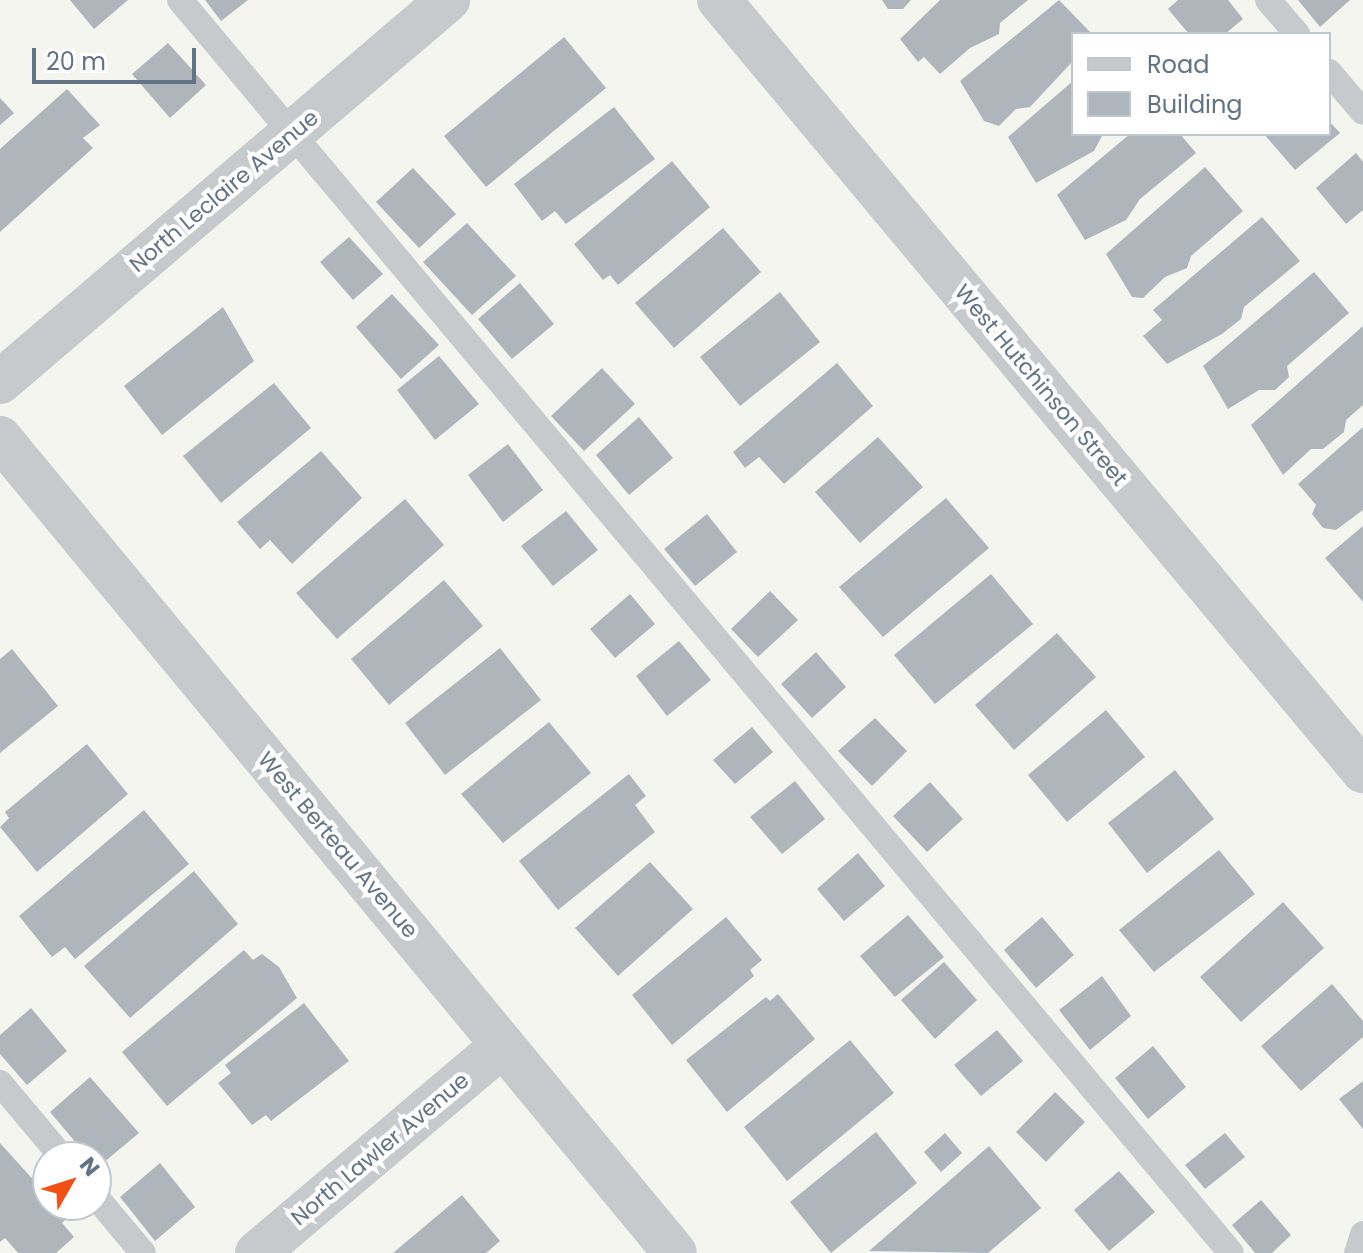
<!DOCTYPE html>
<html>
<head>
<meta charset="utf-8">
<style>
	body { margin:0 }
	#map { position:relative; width:1363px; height:1253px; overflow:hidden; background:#f5f5f0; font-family:Poppins,sans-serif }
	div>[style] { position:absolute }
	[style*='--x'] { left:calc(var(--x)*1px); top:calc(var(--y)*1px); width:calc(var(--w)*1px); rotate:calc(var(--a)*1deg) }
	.building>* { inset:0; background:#aeb6bb }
	.service>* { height:26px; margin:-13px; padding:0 13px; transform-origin:13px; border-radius:13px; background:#c7cacd }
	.minor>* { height:44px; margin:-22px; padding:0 22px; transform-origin:22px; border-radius:22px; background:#c7cacd }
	span { translate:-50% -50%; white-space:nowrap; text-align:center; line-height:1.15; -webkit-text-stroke:8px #fff; paint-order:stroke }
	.street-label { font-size:22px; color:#617384 }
	.legend { position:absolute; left:1071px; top:32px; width:260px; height:104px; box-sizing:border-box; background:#fff; border:2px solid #c0c7ce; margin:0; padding:10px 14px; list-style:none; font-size:24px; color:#617384 }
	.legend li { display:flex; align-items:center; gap:16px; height:40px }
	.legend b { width:40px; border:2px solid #c0c7ce }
	.north { position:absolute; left:32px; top:1141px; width:80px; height:80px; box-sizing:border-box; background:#fff; border:2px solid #c0c7ce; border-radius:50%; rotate:51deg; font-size:22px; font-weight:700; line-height:32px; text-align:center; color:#617384 }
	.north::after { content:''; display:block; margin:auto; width:28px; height:36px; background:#f15014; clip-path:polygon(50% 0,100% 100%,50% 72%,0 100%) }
	.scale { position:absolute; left:32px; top:48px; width:164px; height:36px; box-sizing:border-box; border:4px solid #617384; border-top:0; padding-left:10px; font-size:24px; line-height:28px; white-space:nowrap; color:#617384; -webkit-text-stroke:6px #fff; paint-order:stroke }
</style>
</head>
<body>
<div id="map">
	<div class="building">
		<div style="clip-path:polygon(70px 0,128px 0,94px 29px)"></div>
		<div style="clip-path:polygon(205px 0,248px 0,221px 21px)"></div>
		<div style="clip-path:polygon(882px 0,911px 0,903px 9px,888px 9px)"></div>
		<div style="clip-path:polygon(940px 0,1028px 0,1000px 23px,999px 34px,970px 48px,940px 74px,924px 57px,918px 62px,900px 39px)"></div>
		<div style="clip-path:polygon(1059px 0,1092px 34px,1073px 34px,1073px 61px,1030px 107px,1016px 109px,999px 126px,984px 121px,960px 81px)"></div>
		<div style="clip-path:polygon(1178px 0,1228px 0,1243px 19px,1225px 34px,1189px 34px,1168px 9px)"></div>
		<div style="clip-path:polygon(1298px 0,1350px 0,1320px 27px)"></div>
		<div style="clip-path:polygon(564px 37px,606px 88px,486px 187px,444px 136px)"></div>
		<div style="clip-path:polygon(168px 43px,206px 85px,170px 118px,132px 74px)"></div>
		<div style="clip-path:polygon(1073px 81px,1073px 134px,1103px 134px,1094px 151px,1036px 183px,1008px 137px)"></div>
		<div style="clip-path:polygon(67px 89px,100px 125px,83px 138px,93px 148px,0 232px,0 149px)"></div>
		<div style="clip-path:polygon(0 98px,14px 113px,0 125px)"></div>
		<div style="clip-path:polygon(614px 107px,655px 159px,566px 224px,555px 211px,542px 221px,514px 184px)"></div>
		<div style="clip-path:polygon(1329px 121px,1340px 133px,1295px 170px,1264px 134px,1329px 134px)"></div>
		<div style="clip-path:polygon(1130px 134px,1180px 134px,1196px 153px,1140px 199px,1126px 220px,1085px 240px,1057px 195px)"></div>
		<div style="clip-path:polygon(1356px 153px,1363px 162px,1363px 210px,1346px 224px,1316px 188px)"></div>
		<div style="clip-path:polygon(672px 161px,710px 207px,618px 285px,610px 275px,603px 280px,574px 244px)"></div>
		<div style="clip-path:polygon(1205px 167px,1243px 211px,1191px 256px,1187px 268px,1165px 277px,1143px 298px,1132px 297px,1106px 254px)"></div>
		<div style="clip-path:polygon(413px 168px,456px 214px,419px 248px,376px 202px)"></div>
		<div style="clip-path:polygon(1262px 217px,1300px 261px,1244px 307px,1241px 319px,1222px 334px,1167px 364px,1143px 336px,1162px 320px,1153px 310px)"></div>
		<div style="clip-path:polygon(467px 223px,516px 276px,472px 315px,423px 262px)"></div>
		<div style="clip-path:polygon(723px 228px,761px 272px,674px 348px,635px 303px)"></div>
		<div style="clip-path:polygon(349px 237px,383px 274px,353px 300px,320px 262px)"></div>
		<div style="clip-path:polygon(1314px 272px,1349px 313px,1287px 366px,1289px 377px,1275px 390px,1259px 390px,1228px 409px,1203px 366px)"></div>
		<div style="clip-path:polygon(520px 283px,554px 324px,512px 359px,478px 319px)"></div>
		<div style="clip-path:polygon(780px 292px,820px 342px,740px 406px,700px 357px)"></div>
		<div style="clip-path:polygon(392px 294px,439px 345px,401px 379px,356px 327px)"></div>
		<div style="clip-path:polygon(223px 307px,254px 361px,162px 435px,124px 386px)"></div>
		<div style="clip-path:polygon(1363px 326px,1363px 405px,1346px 420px,1344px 432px,1323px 449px,1311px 449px,1283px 475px,1251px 425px)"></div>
		<div style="clip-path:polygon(439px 356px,479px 404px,435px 440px,397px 390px)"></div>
		<div style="clip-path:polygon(837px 363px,873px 406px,784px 484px,759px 457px,745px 468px,733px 452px)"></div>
		<div style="clip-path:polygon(602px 368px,635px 404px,584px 451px,551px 416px)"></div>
		<div style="clip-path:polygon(274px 383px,311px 428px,221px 503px,183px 456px)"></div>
		<div style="clip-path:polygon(639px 417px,673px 458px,629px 495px,596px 455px)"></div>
		<div style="clip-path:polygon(1363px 427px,1363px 510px,1336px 530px,1323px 528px,1312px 514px,1316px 505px,1298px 484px)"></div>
		<div style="clip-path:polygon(878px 437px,923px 487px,860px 543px,815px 492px)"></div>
		<div style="clip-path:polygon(508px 444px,543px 490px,503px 522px,468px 475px)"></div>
		<div style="clip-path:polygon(321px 451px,362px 498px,292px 564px,270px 540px,260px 549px,237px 522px)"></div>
		<div style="clip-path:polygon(946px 498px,989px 548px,883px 637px,839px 587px)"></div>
		<div style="clip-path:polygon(405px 499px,444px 545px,337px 639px,296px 593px)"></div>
		<div style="clip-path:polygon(566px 511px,598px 550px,553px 586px,521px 546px)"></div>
		<div style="clip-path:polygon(707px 514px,737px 552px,695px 586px,664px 549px)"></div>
		<div style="clip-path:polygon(1363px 526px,1363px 602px,1325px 558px)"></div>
		<div style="clip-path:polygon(991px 574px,1033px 624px,935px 704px,894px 655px)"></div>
		<div style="clip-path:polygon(444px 580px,483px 626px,389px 705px,351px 659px)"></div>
		<div style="clip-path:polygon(770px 591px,798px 620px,758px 657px,731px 629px)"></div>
		<div style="clip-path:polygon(630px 594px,655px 624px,615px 658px,590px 629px)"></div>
		<div style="clip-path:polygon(1057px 633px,1096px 677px,1014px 750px,975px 705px)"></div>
		<div style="clip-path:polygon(679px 641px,711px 680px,667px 716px,636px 676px)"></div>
		<div style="clip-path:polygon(500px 648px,541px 700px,445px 775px,405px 723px)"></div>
		<div style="clip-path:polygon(12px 649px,58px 706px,0 753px,0 659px)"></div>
		<div style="clip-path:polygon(816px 652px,846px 687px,812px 718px,781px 684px)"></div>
		<div style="clip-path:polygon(1106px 710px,1145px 757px,1067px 822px,1028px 775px)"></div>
		<div style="clip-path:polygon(875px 718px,907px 751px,872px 786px,838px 751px)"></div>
		<div style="clip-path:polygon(549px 722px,591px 773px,503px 843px,461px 794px)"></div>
		<div style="clip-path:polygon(752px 727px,773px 752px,735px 784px,713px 760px)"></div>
		<div style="clip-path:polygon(87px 744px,128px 794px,37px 872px,0 827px,9px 818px,5px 812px)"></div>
		<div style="clip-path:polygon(1175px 770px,1214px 819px,1147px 873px,1108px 823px)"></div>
		<div style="clip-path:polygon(629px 774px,646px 796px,635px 805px,655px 832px,558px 910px,519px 861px)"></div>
		<div style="clip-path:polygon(795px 781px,825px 819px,782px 854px,750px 817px)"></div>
		<div style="clip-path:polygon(930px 782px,963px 819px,927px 852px,893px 816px)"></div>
		<div style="clip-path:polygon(144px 810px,189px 864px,75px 959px,65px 947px,52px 957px,19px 916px)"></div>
		<div style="clip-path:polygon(1219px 850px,1255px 894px,1154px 972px,1119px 930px)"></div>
		<div style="clip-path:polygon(858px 853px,885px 886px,844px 921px,817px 889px)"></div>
		<div style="clip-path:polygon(650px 862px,693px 909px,618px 976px,575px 928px)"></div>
		<div style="clip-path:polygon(194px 871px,238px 924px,130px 1018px,84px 966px)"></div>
		<div style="clip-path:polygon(1283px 902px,1324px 948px,1241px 1022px,1200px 977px)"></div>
		<div style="clip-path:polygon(908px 915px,944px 957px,895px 997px,860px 956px)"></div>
		<div style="clip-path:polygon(726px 917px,762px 960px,750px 970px,754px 976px,672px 1045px,632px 995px)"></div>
		<div style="clip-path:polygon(1042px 917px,1074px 955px,1036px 988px,1004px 950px)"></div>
		<div style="clip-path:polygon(244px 950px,253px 960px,262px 954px,279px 967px,297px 998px,167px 1106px,122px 1052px)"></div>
		<div style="clip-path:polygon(944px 962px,977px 1000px,935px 1039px,901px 1000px)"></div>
		<div style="clip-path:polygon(1102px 976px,1131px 1016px,1090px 1050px,1059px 1010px)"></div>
		<div style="clip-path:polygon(1332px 984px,1363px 1021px,1363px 1037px,1301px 1091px,1261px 1046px)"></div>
		<div style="clip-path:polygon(778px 994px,815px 1039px,727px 1112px,686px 1060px,766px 997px,770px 1001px)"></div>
		<div style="clip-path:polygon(304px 1003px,349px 1061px,271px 1121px,266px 1115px,252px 1125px,218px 1083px,231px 1073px,225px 1065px)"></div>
		<div style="clip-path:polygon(31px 1008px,67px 1051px,27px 1085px,0 1054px,0 1035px)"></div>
		<div style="clip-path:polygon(997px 1030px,1023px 1061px,981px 1096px,954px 1065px)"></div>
		<div style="clip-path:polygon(850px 1040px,894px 1093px,787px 1181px,744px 1127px)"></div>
		<div style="clip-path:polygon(1153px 1046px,1186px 1087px,1148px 1119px,1115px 1078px)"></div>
		<div style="clip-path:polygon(90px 1077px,139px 1133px,97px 1168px,96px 1157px,88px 1157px,50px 1112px)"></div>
		<div style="clip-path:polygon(1363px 1081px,1363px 1129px,1339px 1099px)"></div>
		<div style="clip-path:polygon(1055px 1092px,1085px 1122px,1046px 1162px,1016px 1132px)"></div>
		<div style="clip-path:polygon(876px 1132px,917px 1183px,831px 1253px,790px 1202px)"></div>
		<div style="clip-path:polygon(945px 1133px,962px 1153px,941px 1172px,924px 1152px)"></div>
		<div style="clip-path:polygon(1225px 1133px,1245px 1157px,1205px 1189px,1185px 1165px)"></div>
		<div style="clip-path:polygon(0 1143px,48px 1196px,48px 1205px,67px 1218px,62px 1223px,74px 1237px,56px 1253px,18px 1253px,5px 1238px,0 1242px)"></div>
		<div style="clip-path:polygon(989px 1146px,1041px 1208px,988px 1253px,869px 1251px)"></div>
		<div style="clip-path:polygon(160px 1163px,195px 1207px,155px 1241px,120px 1197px)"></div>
		<div style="clip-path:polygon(1119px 1171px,1155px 1212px,1109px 1251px,1074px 1210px)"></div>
		<div style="clip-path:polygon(462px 1195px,500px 1241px,486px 1253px,393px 1253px)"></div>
		<div style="clip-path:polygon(1261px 1200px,1291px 1235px,1272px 1253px,1255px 1253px,1232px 1225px)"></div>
	</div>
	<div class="service">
		<div style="--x:180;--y:0;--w:1635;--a:50.01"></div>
		<div style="--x:1268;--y:0;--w:45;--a:49.5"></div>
		<div style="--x:1329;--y:72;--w:52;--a:49.6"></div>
		<div style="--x:0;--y:1083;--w:97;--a:50"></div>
		<div style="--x:96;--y:1197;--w:73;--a:50"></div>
		<div style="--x:1357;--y:1253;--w:20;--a:-72"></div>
	</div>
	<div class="minor">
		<div style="--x:719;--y:0;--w:1005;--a:50.13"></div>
		<div style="--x:0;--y:382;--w:589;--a:-40.45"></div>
		<div style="--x:0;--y:438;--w:1058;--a:50.37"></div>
		<div style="--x:257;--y:1253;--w:322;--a:-40.2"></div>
	</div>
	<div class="street-label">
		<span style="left:224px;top:191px;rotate:-40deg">North Leclaire Avenue</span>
		<span style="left:1041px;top:385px;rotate:50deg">West Hutchinson Street</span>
		<span style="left:338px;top:845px;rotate:50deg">West Berteau Avenue</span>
		<span style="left:380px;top:1149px;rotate:-40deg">North Lawler Avenue</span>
	</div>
	<ul class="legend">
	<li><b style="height:10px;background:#c7cacd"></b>Road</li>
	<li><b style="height:22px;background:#aeb6bb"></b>Building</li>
	</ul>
	<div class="north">N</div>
	<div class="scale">20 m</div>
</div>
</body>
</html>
